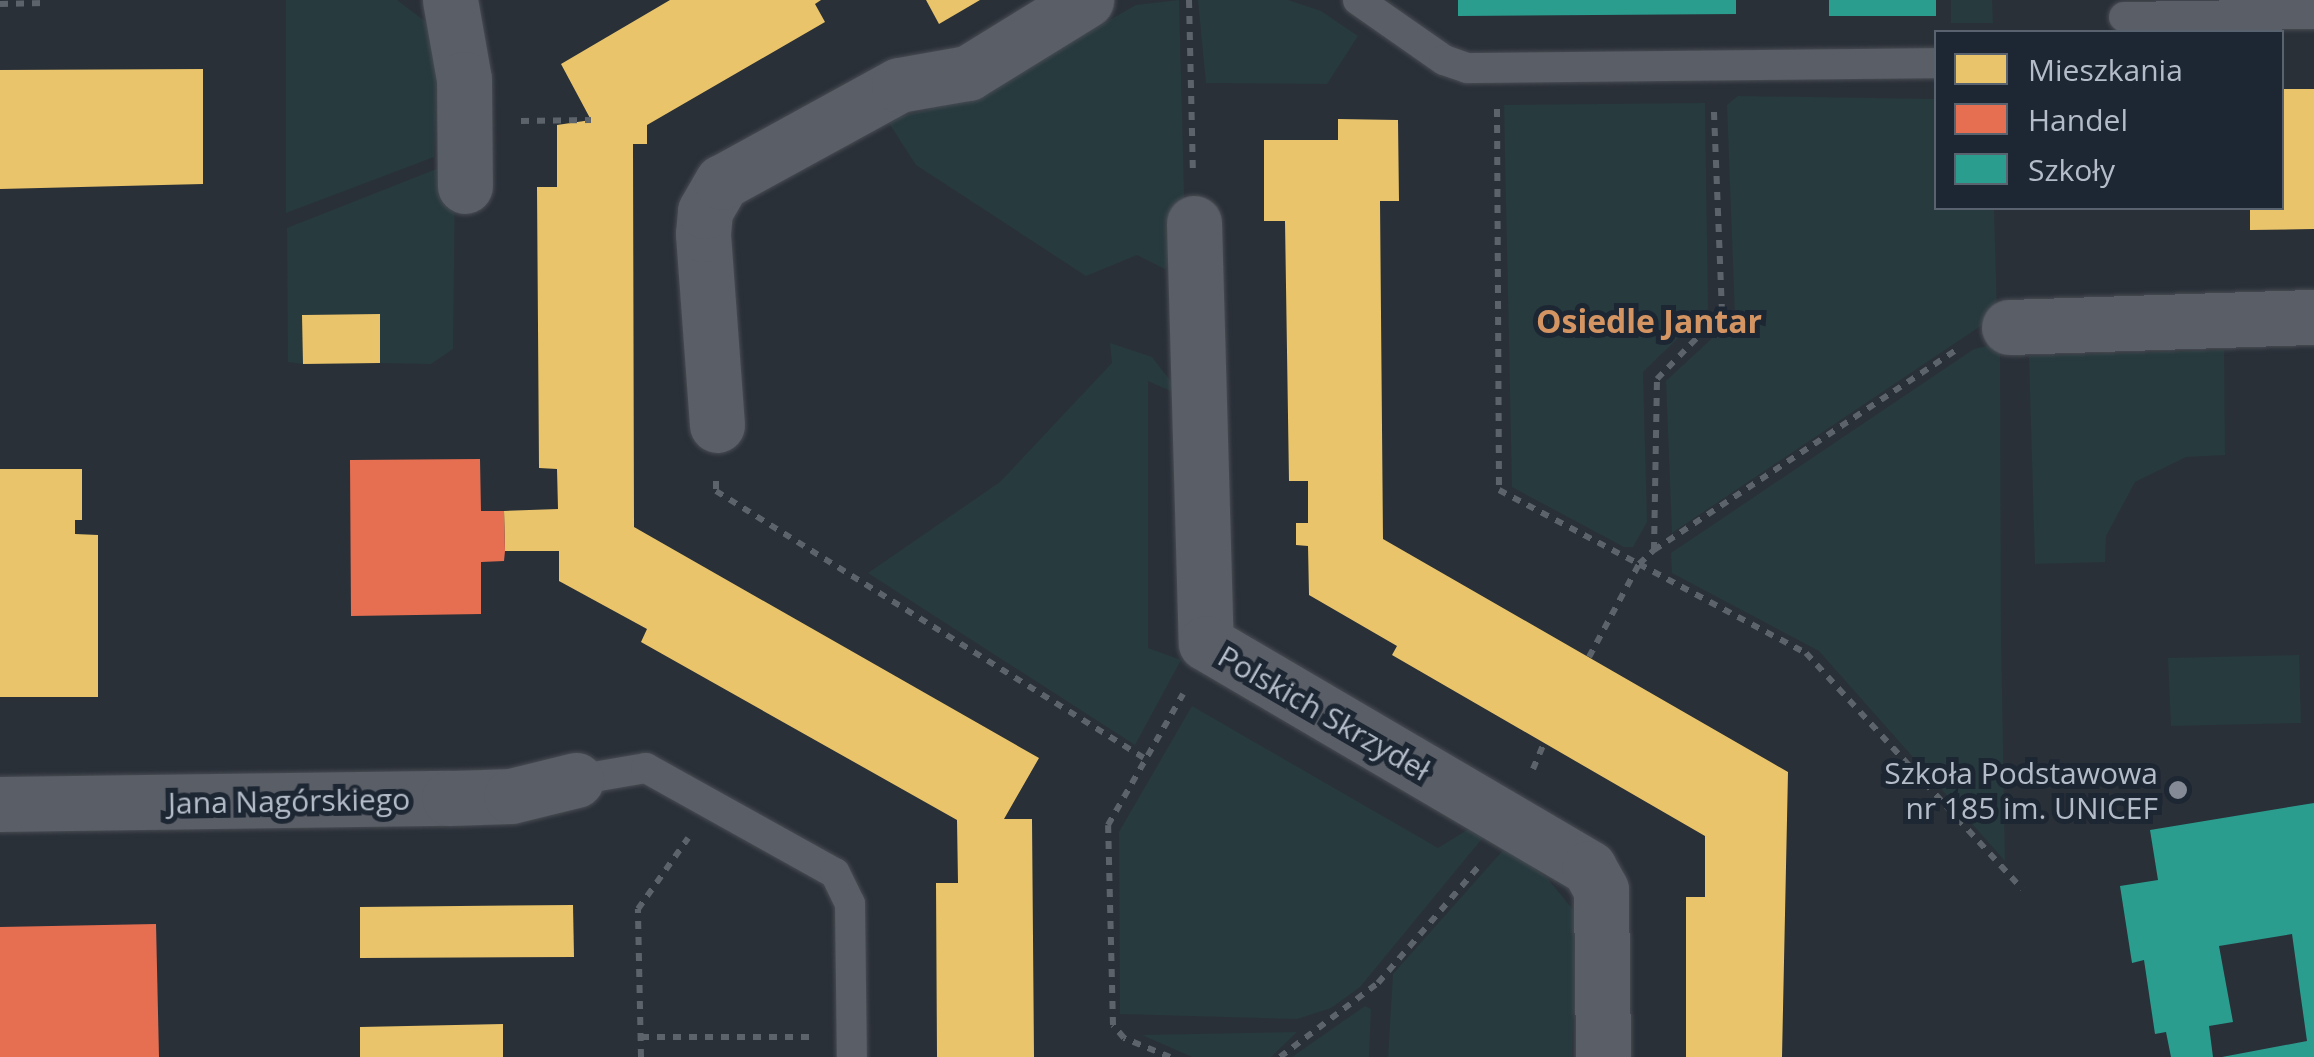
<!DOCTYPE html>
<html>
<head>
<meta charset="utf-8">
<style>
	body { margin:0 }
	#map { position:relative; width:2314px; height:1057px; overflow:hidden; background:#2a3038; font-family:"Open Sans",sans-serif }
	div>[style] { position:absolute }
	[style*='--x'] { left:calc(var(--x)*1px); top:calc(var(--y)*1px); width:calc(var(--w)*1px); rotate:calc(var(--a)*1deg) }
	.green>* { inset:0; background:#273a3e }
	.homes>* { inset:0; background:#e9c46a }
	.shops>* { inset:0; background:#e76f51 }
	.schools>* { inset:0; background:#2a9d8f }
	.path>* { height:6px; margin-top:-3px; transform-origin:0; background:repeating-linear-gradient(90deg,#5d636a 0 8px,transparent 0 16px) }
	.roads { filter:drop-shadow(0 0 2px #484c53) drop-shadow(0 0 2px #484c53) }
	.lane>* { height:30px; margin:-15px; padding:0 15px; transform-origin:15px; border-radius:15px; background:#5a5e66 }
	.street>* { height:55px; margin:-27.5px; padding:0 27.5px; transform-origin:27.5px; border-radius:27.5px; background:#5a5e66 }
	.dots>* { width:28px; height:28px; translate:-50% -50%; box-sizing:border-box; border:5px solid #1d2633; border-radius:50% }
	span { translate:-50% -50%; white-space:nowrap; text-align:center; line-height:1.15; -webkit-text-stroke:10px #1d2633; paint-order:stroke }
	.street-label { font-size:30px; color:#b4bcc9 }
	.poi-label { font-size:30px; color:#b4bcc9 }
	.right { translate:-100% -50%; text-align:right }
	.neighbourhood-label { font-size:32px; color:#d59563; font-weight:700 }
	.legend { position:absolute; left:1934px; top:30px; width:350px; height:180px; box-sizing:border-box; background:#1d2633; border:2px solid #59626f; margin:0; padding:12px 18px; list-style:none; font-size:30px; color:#b4bcc9 }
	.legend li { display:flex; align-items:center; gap:20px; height:50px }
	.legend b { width:50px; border:2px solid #59626f }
</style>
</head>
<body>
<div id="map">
	<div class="green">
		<div style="clip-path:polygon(286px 0,397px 0,438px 31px,434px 157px,286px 213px)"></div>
		<div style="clip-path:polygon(1179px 0,1185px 230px,1165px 269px,1137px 255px,1086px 276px,916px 165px,887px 120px,970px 99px,1136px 5px)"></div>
		<div style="clip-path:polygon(1198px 0,1288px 0,1321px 11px,1358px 36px,1327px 84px,1206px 83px)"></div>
		<div style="clip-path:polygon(1951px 0,1992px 0,1993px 23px,1951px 23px)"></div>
		<div style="clip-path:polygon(1738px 96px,1936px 99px,1936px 208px,1994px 208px,1997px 315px,1672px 533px,1666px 381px,1735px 317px,1727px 105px)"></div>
		<div style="clip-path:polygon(1705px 103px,1708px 309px,1643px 372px,1647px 522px,1633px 547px,1624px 547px,1512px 487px,1504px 105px)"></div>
		<div style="clip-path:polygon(439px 168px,455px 183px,453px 349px,431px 364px,380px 363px,379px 314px,303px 315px,303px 364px,288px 362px,287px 228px)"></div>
		<div style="clip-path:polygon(1110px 343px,1152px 357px,1182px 396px,1148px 381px,1148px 648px,1181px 660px,1135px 745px,868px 573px,1000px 482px,1112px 363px)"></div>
		<div style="clip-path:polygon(2000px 343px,2001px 634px,2005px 861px,1819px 651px,1672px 573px,1671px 553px,1974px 349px)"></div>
		<div style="clip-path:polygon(2224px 350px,2225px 455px,2186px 457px,2135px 482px,2106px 536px,2105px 562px,2035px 564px,2029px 356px)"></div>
		<div style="clip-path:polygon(2299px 655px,2301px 723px,2171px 726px,2168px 658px)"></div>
		<div style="clip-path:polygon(1192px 706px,1438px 848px,1472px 827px,1485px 835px,1360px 987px,1331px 1008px,1297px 1019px,1120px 1014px,1119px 832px)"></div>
		<div style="clip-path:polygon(1506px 847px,1547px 878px,1575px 912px,1572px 1057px,1388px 1057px,1393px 974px)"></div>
		<div style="clip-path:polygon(1365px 1006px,1371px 1009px,1369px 1057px,1292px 1057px)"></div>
		<div style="clip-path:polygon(1297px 1032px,1271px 1057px,1192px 1057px,1142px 1035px)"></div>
	</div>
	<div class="homes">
		<div style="clip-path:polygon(670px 0,821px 0,815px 4px,825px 22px,647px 125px,647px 144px,633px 144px,634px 527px,1039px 758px,1004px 819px,1032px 819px,1034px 1057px,937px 1057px,936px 883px,958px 883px,957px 820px,641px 642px,647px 629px,559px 581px,559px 551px,505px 551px,504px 511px,558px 509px,557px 469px,539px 468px,537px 187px,557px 187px,557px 125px,591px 120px,561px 64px)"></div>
		<div style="clip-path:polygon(926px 0,980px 0,939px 24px)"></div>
		<div style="clip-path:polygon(203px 69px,203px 184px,0 189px,0 70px)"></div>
		<div style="clip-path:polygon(2282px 89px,2314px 89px,2314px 229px,2250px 230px,2250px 208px,2282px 208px)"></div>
		<div style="clip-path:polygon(1338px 119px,1398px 120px,1399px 201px,1380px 201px,1383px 539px,1788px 772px,1782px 1057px,1686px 1057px,1686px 897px,1705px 897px,1705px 836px,1392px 655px,1397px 646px,1309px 595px,1308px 546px,1296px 545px,1296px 523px,1308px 523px,1308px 481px,1289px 481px,1285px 221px,1264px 221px,1264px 140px,1338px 140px)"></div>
		<div style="clip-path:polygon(380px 314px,380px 363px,303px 364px,302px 315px)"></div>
		<div style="clip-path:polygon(0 469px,82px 469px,82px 520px,75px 520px,75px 534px,98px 535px,98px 697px,0 697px)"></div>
		<div style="clip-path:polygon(573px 905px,574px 957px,360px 958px,360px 907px)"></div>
		<div style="clip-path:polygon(503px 1024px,503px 1057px,360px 1057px,360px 1027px)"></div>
	</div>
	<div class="shops">
		<div style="clip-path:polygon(480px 459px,481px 511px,504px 511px,505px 551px,504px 561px,481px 562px,481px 614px,351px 616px,350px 460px)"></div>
		<div style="clip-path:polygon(156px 924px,159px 1057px,0 1057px,0 927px)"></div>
	</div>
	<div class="schools">
		<div style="clip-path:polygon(1458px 0,1736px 0,1736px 14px,1458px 16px)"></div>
		<div style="clip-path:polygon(1829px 0,1936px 0,1936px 16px,1829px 16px)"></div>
		<div style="clip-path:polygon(2314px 803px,2314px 1057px,2222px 1057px,2307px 1041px,2292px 934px,2219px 946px,2233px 1022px,2209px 1026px,2213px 1057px,2171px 1057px,2166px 1032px,2155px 1034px,2144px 960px,2132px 963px,2120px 886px,2158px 880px,2150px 830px)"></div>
	</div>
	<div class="path">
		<div style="--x:1189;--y:0;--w:171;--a:88.7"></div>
		<div style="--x:0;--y:4;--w:44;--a:-1.3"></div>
		<div style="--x:1497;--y:109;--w:381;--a:89.7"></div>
		<div style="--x:1499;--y:490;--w:158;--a:27.9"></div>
		<div style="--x:1639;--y:564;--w:21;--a:-43"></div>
		<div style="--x:1654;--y:550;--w:171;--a:-89"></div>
		<div style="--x:1657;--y:379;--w:93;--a:-45.9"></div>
		<div style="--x:1722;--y:312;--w:202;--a:-92.3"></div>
		<div style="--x:521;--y:121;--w:70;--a:-0.8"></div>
		<div style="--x:716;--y:481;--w:10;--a:90"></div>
		<div style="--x:716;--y:491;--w:504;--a:31.96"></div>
		<div style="--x:1654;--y:550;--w:366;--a:-33.5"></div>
		<div style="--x:1589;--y:657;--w:106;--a:-61.7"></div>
		<div style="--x:1639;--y:564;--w:189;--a:28.1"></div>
		<div style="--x:1806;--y:653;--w:320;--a:47.5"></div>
		<div style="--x:1533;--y:769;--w:28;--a:-67"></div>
		<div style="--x:641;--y:1037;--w:170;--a:0"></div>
		<div style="--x:641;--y:1057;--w:148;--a:-91.2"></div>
		<div style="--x:638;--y:909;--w:87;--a:-54.8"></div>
		<div style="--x:1170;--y:1057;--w:50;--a:-157.6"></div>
		<div style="--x:1124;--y:1038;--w:17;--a:-130"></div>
		<div style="--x:1113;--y:1025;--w:200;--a:-91.4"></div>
		<div style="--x:1108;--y:825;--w:151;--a:-60.2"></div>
		<div style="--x:1280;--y:1057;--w:123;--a:-37.1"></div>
		<div style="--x:1378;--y:983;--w:153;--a:-49.2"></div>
	</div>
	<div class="roads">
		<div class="lane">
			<div style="--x:1358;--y:0;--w:105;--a:34.9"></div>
			<div style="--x:1444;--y:60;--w:24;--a:19"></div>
			<div style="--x:1467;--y:68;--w:469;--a:-0.6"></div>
			<div style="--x:2124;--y:17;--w:190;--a:-0.9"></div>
			<div style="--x:576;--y:780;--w:71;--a:-9.7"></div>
			<div style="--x:646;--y:768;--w:216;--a:29.1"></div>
			<div style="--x:835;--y:873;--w:34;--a:64"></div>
			<div style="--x:850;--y:904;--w:153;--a:89.3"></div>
		</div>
		<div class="street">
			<div style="--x:450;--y:0;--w:80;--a:80"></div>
			<div style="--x:464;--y:79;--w:107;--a:89.5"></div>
			<div style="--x:1194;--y:223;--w:420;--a:88.4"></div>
			<div style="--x:1206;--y:643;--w:444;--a:30.4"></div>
			<div style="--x:1589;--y:868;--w:25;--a:61"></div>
			<div style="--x:1601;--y:890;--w:167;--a:89.3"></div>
			<div style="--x:2009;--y:327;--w:305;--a:-1.9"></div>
			<div style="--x:717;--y:425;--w:192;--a:-94.2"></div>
			<div style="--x:703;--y:234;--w:23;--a:-85"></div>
			<div style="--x:705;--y:211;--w:34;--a:-60"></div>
			<div style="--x:722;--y:182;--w:202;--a:-28.7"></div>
			<div style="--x:899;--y:85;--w:70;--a:-9.9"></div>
			<div style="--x:968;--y:73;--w:139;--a:-31.7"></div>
			<div style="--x:0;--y:804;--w:449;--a:-0.8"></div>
			<div style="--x:449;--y:798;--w:62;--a:-1.8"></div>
			<div style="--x:511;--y:796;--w:67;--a:-13.8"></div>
		</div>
	</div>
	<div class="dots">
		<div style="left:2178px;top:790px;background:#848b96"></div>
	</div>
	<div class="street-label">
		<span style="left:1324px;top:713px;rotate:30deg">Polskich Skrzydeł</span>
		<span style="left:289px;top:801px;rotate:-1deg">Jana Nagórskiego</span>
	</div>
	<div class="poi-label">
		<span class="right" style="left:2158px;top:790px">Szkoła Podstawowa<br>nr 185 im. UNICEF</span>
	</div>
	<div class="neighbourhood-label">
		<span style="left:1649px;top:321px">Osiedle Jantar</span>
	</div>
	<ul class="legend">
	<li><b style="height:28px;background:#e9c46a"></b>Mieszkania</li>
	<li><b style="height:28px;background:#e76f51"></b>Handel</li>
	<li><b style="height:28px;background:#2a9d8f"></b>Szkoły</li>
	</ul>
</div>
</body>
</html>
